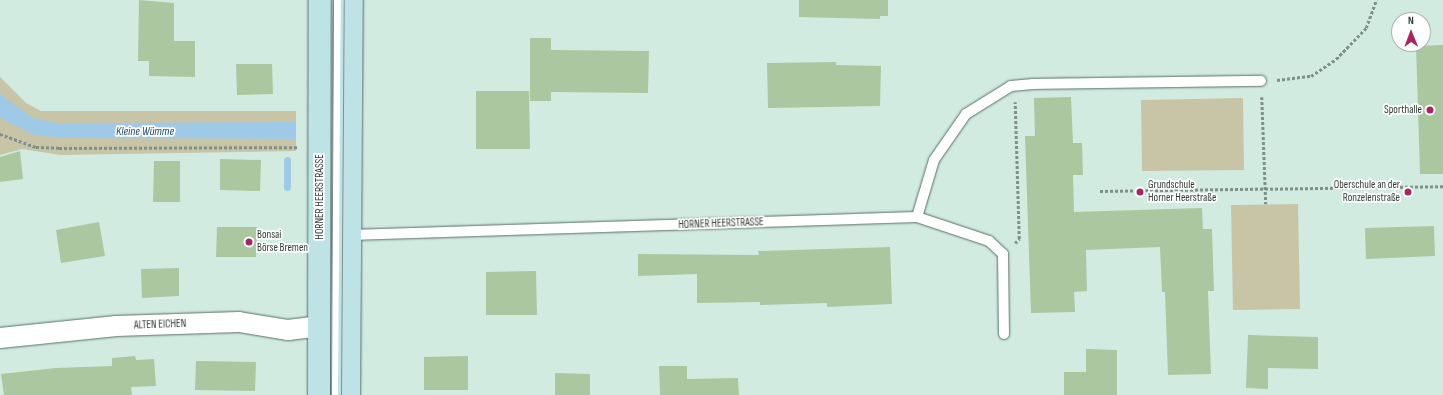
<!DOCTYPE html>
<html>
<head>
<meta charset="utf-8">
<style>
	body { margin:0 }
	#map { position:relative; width:1443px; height:395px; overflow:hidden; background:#d1ebe1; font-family:"Sofia Sans Condensed",sans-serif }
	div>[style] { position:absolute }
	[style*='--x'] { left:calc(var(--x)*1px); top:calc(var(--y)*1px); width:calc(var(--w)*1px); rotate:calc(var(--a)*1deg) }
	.green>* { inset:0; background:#c8c5a6 }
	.water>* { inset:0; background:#9ecae8 }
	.stream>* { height:7px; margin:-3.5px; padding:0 3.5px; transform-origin:3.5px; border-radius:3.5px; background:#9ecae8 }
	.building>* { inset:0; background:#abc79f }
	.path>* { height:2.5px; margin-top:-1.25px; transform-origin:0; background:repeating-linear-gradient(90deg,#7e9089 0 3px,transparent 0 5px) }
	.roads { filter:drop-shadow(0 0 1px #586f67) drop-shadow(0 0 1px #586f67) }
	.service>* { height:10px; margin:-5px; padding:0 5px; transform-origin:5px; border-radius:5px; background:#fff }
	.minor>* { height:20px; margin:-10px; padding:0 10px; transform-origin:10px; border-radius:10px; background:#fff }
	.secondary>* { height:22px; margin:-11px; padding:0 11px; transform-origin:11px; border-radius:11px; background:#bde3e6 }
	.tram>* { height:1px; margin:-0.5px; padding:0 0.5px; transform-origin:0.5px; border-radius:0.5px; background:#80918a }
	.dots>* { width:11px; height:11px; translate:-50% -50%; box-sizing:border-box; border:2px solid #fff; border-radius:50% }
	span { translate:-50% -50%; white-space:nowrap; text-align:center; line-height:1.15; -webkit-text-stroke:3.5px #fff; paint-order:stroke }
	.poi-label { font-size:11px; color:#313b37 }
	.right { translate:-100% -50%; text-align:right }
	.left { translate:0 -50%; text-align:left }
	.street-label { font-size:11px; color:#313b37 }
	.water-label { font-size:12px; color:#1a4d6c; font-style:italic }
	.north { position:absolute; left:1391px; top:12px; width:40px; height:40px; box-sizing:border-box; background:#fff; border:1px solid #adb1af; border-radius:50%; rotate:359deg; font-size:11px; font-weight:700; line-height:16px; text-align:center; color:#313b37 }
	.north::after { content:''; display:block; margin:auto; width:14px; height:18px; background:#ad2261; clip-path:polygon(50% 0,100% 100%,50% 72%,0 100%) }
</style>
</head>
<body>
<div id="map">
	<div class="green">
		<div style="clip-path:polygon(0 77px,26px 103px,41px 111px,296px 111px,296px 151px,60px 155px,22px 149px,0 155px)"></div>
		<div style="clip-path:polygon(1243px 98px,1244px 170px,1142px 171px,1141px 100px)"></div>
		<div style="clip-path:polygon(1298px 204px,1300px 309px,1233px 310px,1231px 205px)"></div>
	</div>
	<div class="water">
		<div style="clip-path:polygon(0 94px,33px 118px,57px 123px,296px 122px,296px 139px,65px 138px,34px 135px,0 118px)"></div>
	</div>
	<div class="stream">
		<div style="--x:287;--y:187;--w:27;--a:-90"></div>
	</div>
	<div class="building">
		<div style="clip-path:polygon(139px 0,174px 3px,174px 41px,195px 41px,195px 77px,149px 76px,149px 61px,138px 61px)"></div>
		<div style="clip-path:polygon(799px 0,888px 0,888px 16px,880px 16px,880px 19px,799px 17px)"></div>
		<div style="clip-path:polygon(530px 38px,551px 38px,551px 50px,649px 51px,648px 93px,551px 92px,551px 101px,530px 101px)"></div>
		<div style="clip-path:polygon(1443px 45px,1443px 174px,1420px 174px,1416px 46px)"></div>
		<div style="clip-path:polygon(836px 62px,836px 65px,881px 66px,880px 106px,768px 108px,767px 63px)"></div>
		<div style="clip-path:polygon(236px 64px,272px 64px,273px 94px,237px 95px)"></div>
		<div style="clip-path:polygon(476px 91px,529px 91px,530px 149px,476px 149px)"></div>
		<div style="clip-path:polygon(1071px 97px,1073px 143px,1082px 143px,1083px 175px,1073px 175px,1074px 212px,1202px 208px,1203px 229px,1212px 229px,1214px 291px,1208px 291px,1211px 374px,1168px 375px,1165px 292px,1162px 292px,1160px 247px,1086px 250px,1087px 291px,1074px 292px,1075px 312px,1031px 313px,1025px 136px,1035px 136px,1034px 98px)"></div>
		<div style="clip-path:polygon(20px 151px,23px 179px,0 182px,0 157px)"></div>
		<div style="clip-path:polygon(220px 159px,261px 160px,260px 191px,220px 190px)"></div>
		<div style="clip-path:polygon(154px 161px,180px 161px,180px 202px,153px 202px)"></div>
		<div style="clip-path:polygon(99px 222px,105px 256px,61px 263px,56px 230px)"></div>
		<div style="clip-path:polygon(1434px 226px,1435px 256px,1366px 259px,1365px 228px)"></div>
		<div style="clip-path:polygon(217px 227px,257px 227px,256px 257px,216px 257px)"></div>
		<div style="clip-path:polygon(890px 247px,892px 304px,827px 307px,827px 303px,760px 305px,760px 302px,697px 303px,697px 274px,638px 276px,638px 254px,759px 255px,758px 251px)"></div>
		<div style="clip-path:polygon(179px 268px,179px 296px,142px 298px,141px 269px)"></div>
		<div style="clip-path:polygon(536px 271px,537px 315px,486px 315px,486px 272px)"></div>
		<div style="clip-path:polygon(1248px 335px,1318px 337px,1318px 369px,1268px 368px,1268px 389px,1246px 388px)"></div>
		<div style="clip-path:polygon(1086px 349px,1117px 350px,1117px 395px,1064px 395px,1064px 372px,1086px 372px)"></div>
		<div style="clip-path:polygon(135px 356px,136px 360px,154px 359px,156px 386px,131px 387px,132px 395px,4px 395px,1px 374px,56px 368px,112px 366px,112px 358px)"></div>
		<div style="clip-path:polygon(468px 356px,468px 390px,424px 390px,424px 357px)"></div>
		<div style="clip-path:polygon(196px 361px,256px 362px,255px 391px,195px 390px)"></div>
		<div style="clip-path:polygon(659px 366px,687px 366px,687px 379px,738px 378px,739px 395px,660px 395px)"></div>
		<div style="clip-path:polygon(555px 373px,590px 374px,590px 395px,555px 395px)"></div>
	</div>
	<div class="path">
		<div style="--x:1277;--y:80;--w:34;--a:-7"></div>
		<div style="--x:1311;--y:76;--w:30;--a:-34"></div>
		<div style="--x:1336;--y:59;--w:43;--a:-45.9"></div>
		<div style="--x:1366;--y:28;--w:30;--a:-70"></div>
		<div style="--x:1262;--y:97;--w:107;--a:87.9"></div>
		<div style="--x:0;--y:134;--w:38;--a:20"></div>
		<div style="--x:36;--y:147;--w:23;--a:2"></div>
		<div style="--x:59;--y:148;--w:238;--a:-0.2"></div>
		<div style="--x:1100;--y:191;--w:343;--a:-0.8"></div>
		<div style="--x:1015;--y:243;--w:6;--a:-45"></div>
		<div style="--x:1019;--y:239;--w:137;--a:-91.7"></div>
	</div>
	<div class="roads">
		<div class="service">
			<div style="--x:917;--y:217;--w:59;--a:-73.4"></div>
			<div style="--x:934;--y:160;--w:56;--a:-55.2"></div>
			<div style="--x:966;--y:114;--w:53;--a:-31.9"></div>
			<div style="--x:1011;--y:86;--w:22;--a:-5"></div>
			<div style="--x:1033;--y:84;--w:228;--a:-0.8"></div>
			<div style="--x:350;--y:235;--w:567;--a:-1.82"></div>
			<div style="--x:917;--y:217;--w:76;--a:18.4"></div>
			<div style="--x:989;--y:241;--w:19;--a:43"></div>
			<div style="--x:1003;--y:254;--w:80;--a:89.3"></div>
			<div style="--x:336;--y:395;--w:395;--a:-89.6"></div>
		</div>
		<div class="minor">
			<div style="--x:0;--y:338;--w:117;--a:-5.9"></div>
			<div style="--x:116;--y:326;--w:123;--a:-1.9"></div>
			<div style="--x:239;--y:322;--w:50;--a:9.3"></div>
			<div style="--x:288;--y:330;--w:31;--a:-7"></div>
		</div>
		<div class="secondary">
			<div style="--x:319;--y:395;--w:395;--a:-89.9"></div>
			<div style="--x:349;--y:395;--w:395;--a:-89.6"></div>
		</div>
	</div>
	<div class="tram">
		<div style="--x:331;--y:395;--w:395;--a:-89.7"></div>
		<div style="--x:341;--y:395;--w:395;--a:-89.6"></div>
	</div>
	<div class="dots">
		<div style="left:1430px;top:110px;background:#ad2261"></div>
		<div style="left:1140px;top:192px;background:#ad2261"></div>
		<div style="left:1408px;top:192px;background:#ad2261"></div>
		<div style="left:249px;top:242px;background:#ad2261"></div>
	</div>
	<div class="poi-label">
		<span class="right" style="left:1422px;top:110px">Sporthalle</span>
		<span class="left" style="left:1148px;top:192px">Grundschule<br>Horner Heerstraße</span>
		<span class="right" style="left:1400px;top:192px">Oberschule an der<br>Ronzelenstraße</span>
		<span class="left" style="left:257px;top:242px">Bonsai<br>Börse Bremen</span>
	</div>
	<div class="street-label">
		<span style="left:320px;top:197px;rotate:-90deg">HORNER HEERSTRASSE</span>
		<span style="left:721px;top:224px;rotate:-2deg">HORNER HEERSTRASSE</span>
		<span style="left:160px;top:325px;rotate:-2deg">ALTEN EICHEN</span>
	</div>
	<div class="water-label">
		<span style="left:145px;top:132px">Kleine Wümme</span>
	</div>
	<div class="north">N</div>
</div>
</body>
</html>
